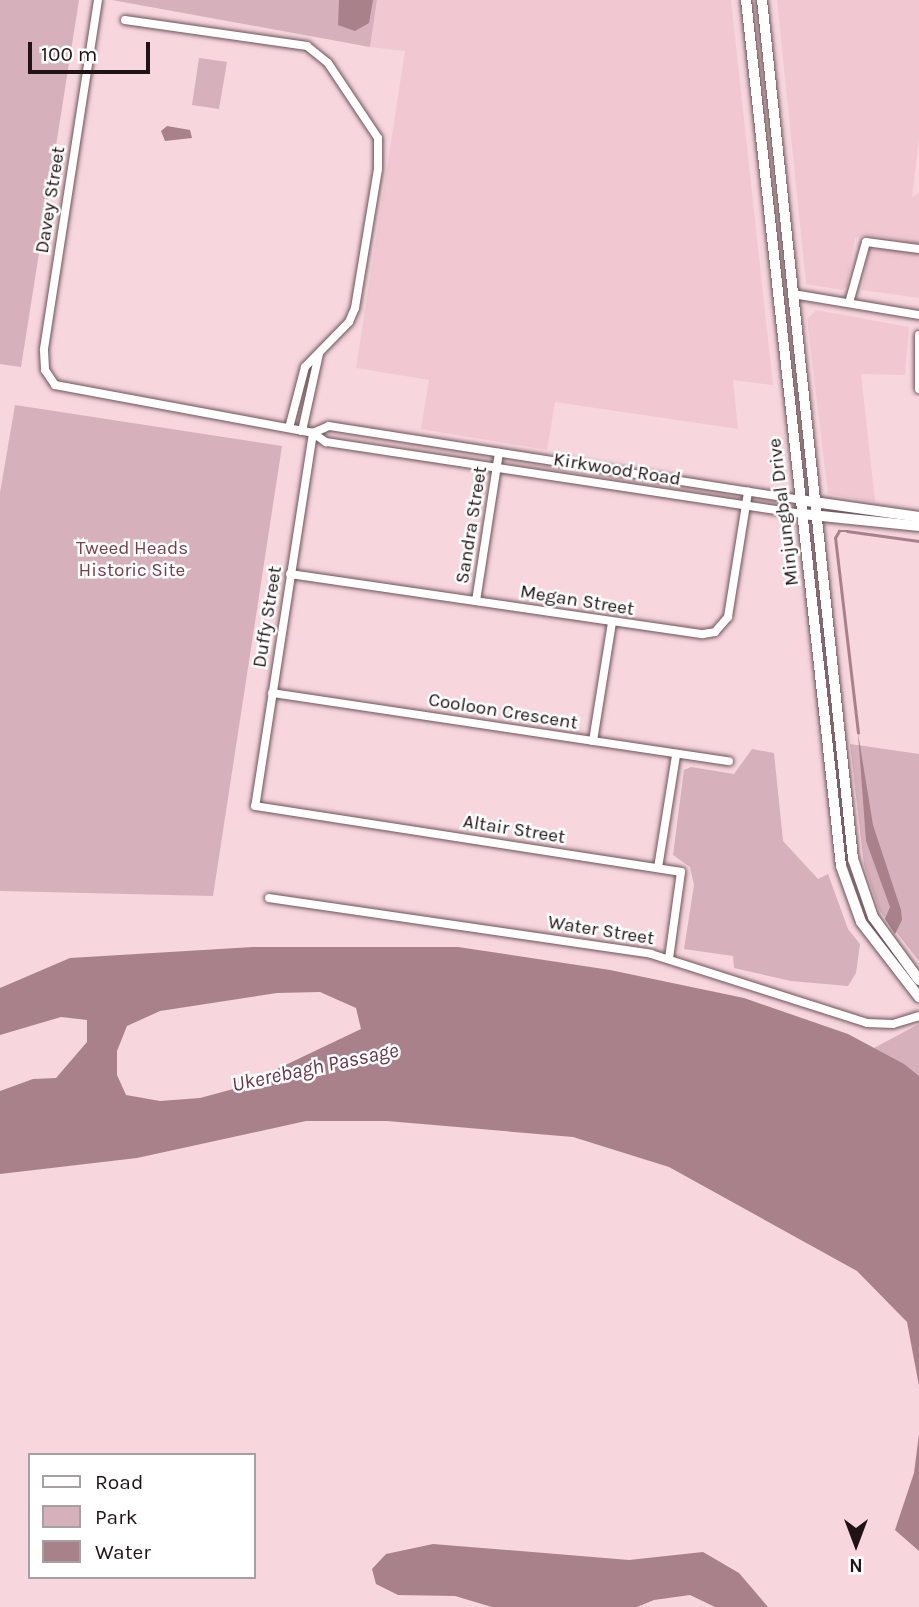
<!DOCTYPE html>
<html>
<head>
<meta charset="utf-8">
<style>
	body { margin:0 }
	#map { position:relative; width:919px; height:1607px; overflow:hidden; background:#f7d6de; font-family:Karla,sans-serif }
	div>[style] { position:absolute }
	[style*='--x'] { left:calc(var(--x)*1px); top:calc(var(--y)*1px); width:calc(var(--w)*1px); rotate:calc(var(--a)*1deg) }
	.built>* { inset:0; background:#f1c8d2 }
	.green>* { inset:0; background:#d6b0ba }
	.water>* { inset:0; background:#a8818b }
	.stream>* { height:2.5px; margin:-1.25px; padding:0 1.25px; transform-origin:1.25px; border-radius:1.25px; background:#a8818b }
	.roads { filter:drop-shadow(0 0 2px #6e5259) drop-shadow(0 0 2px #6e5259) }
	.minor>* { height:8px; margin:-4px; padding:0 4px; transform-origin:4px; border-radius:4px; background:#fff }
	.tertiary>* { height:10px; margin:-5px; padding:0 5px; transform-origin:5px; border-radius:5px; background:#fff }
	.secondary>* { height:10px; margin:-5px; padding:0 5px; transform-origin:5px; border-radius:5px; background:#fff }
	span { translate:-50% -50%; white-space:nowrap; text-align:center; line-height:1.15; -webkit-text-stroke:5px #fff; paint-order:stroke }
	.street-label { font-size:19px; color:#1f1316 }
	.park-label { font-size:19px; color:#753d4e }
	.water-label { font-size:21px; color:#693344; font-style:italic }
	.legend { position:absolute; left:28px; top:1453px; width:228px; height:126px; box-sizing:border-box; background:#fff; border:2px solid #a5a1a2; margin:0; padding:9px 12px; list-style:none; font-size:21px; color:#1f1316 }
	.legend li { display:flex; align-items:center; gap:14px; height:35px }
	.legend b { width:35px; border:2px solid #a5a1a2 }
	.north { position:absolute; left:821px; top:1509px; width:70px; height:70px; -webkit-text-stroke:5px #fff; paint-order:stroke; rotate:180deg; font-size:19px; font-weight:700; line-height:28px; text-align:center; color:#1f1316 }
	.north::after { content:''; display:block; margin:auto; width:24px; height:32px; background:#1f1316; clip-path:polygon(50% 0,100% 100%,50% 72%,0 100%) }
	.scale { position:absolute; left:28px; top:42px; width:122px; height:32px; box-sizing:border-box; border:4px solid #1f1316; border-top:0; padding-left:9px; font-size:21px; line-height:24px; white-space:nowrap; color:#1f1316; -webkit-text-stroke:5px #fff; paint-order:stroke }
</style>
</head>
<body>
<div id="map">
	<div class="built">
		<div style="clip-path:polygon(377px 0,731px 0,773px 385px,733px 380px,738px 429px,555px 402px,547px 450px,421px 429px,429px 380px,356px 368px,405px 51px,370px 47px)"></div>
		<div style="clip-path:polygon(777px 0,919px 0,919px 137px,912px 197px,919px 193px,919px 298px,862px 290px,869px 249px,904px 250px,905px 240px,869px 235px,855px 238px,847px 286px,842px 290px,806px 284px)"></div>
		<div style="clip-path:polygon(816px 310px,909px 327px,905px 375px,861px 374px,875px 502px,828px 494px,807px 319px)"></div>
	</div>
	<div class="green">
		<div style="clip-path:polygon(0 0,79px 0,21px 367px,0 364px)"></div>
		<div style="clip-path:polygon(112px 0,377px 0,370px 47px)"></div>
		<div style="clip-path:polygon(199px 58px,227px 62px,219px 109px,192px 105px)"></div>
		<div style="clip-path:polygon(15px 405px,282px 446px,213px 896px,0 891px,0 493px)"></div>
		<div style="clip-path:polygon(850px 744px,919px 754px,919px 961px,879px 910px,864px 865px)"></div>
		<div style="clip-path:polygon(752px 749px,774px 753px,783px 841px,818px 879px,828px 874px,848px 929px,860px 944px,856px 973px,848px 986px,791px 981px,734px 968px,733px 956px,684px 949px,694px 885px,690px 867px,673px 855px,684px 770px,691px 767px,734px 774px)"></div>
		<div style="clip-path:polygon(919px 1024px,919px 1076px,874px 1048px)"></div>
	</div>
	<div class="water">
		<div style="clip-path:polygon(339px 0,373px 0,369px 23px,355px 31px,338px 25px)"></div>
		<div style="clip-path:polygon(167px 126px,190px 130px,192px 138px,165px 141px,161px 131px)"></div>
		<div style="clip-path:polygon(858px 733px,873px 825px,901px 910px,902px 920px,895px 934px,885px 919px,890px 907px,866px 841px)"></div>
		<div style="clip-path:polygon(evenodd,253px 947px,458px 947px,610px 970px,744px 998px,848px 1034px,904px 1064px,919px 1076px,919px 1386px,907px 1322px,857px 1271px,669px 1167px,573px 1137px,387px 1121px,306px 1121px,137px 1158px,0 1174px,0 1091px,33px 1079px,56px 1078px,87px 1042px,87px 1020px,61px 1017px,0 1035px,0 988px,70px 958px,253px 947px,320px 992px,356px 1008px,361px 1029px,237px 1088px,200px 1098px,160px 1101px,126px 1095px,117px 1075px,117px 1051px,127px 1026px,160px 1011px,277px 993px,320px 992px)"></div>
		<div style="clip-path:polygon(919px 1434px,919px 1551px,895px 1530px,914px 1473px)"></div>
		<div style="clip-path:polygon(433px 1544px,629px 1560px,703px 1552px,739px 1573px,768px 1607px,715px 1607px,690px 1595px,654px 1600px,637px 1607px,492px 1607px,455px 1596px,398px 1595px,376px 1584px,372px 1569px,386px 1554px)"></div>
	</div>
	<div class="stream">
		<div style="--x:858;--y:733;--w:196;--a:-96.7"></div>
		<div style="--x:835;--y:538;--w:8;--a:-60"></div>
		<div style="--x:839;--y:531;--w:8;--a:0"></div>
		<div style="--x:847;--y:531;--w:73;--a:7.9"></div>
	</div>
	<div class="roads">
		<div class="minor">
			<div style="--x:98;--y:0;--w:354;--a:98.8"></div>
			<div style="--x:44;--y:350;--w:20;--a:87"></div>
			<div style="--x:45;--y:370;--w:18;--a:56"></div>
			<div style="--x:55;--y:385;--w:262;--a:10.5"></div>
			<div style="--x:313;--y:433;--w:16;--a:35"></div>
			<div style="--x:326;--y:442;--w:481;--a:8.6"></div>
			<div style="--x:125;--y:20;--w:184;--a:8.1"></div>
			<div style="--x:307;--y:46;--w:27;--a:39"></div>
			<div style="--x:328;--y:63;--w:90;--a:56.3"></div>
			<div style="--x:378;--y:138;--w:31;--a:90"></div>
			<div style="--x:378;--y:169;--w:141;--a:99.4"></div>
			<div style="--x:355;--y:308;--w:15;--a:113"></div>
			<div style="--x:349;--y:322;--w:63;--a:134.4"></div>
			<div style="--x:305;--y:367;--w:63;--a:104.7"></div>
			<div style="--x:793;--y:294;--w:128;--a:9.5"></div>
			<div style="--x:849;--y:303;--w:63;--a:-74.4"></div>
			<div style="--x:866;--y:242;--w:53;--a:7.5"></div>
			<div style="--x:919;--y:335;--w:54;--a:90"></div>
			<div style="--x:302;--y:431;--w:79;--a:-77.6"></div>
			<div style="--x:313;--y:433;--w:377;--a:98.8"></div>
			<div style="--x:255;--y:806;--w:431;--a:8.8"></div>
			<div style="--x:681;--y:872;--w:88;--a:97.9"></div>
			<div style="--x:313;--y:433;--w:17;--a:-24"></div>
			<div style="--x:329;--y:426;--w:477;--a:8.9"></div>
			<div style="--x:290;--y:574;--w:417;--a:8.3"></div>
			<div style="--x:703;--y:634;--w:12;--a:-9"></div>
			<div style="--x:715;--y:632;--w:20;--a:-49"></div>
			<div style="--x:728;--y:617;--w:127;--a:-80.9"></div>
			<div style="--x:476;--y:601;--w:150;--a:-81.2"></div>
			<div style="--x:272;--y:693;--w:462;--a:8.5"></div>
			<div style="--x:593;--y:741;--w:120;--a:-80.9"></div>
			<div style="--x:658;--y:868;--w:114;--a:-80.9"></div>
			<div style="--x:269;--y:898;--w:386;--a:8.3"></div>
			<div style="--x:651;--y:954;--w:227;--a:17.7"></div>
			<div style="--x:867;--y:1023;--w:26;--a:2"></div>
			<div style="--x:893;--y:1024;--w:27;--a:-17"></div>
		</div>
		<div class="tertiary">
			<div style="--x:800;--y:500;--w:120;--a:8.1"></div>
			<div style="--x:802;--y:514;--w:118;--a:5.9"></div>
		</div>
		<div class="secondary">
			<div style="--x:746;--y:0;--w:871;--a:83.74"></div>
			<div style="--x:841;--y:866;--w:59;--a:70.3"></div>
			<div style="--x:861;--y:922;--w:95;--a:52.3"></div>
			<div style="--x:762;--y:0;--w:864;--a:83.95"></div>
			<div style="--x:853;--y:859;--w:61;--a:71"></div>
			<div style="--x:873;--y:917;--w:78;--a:53.9"></div>
		</div>
	</div>
	<div class="street-label">
		<span style="left:51px;top:200px;rotate:-81deg">Davey Street</span>
		<span style="left:617px;top:470px;rotate:9deg">Kirkwood Road</span>
		<span style="left:784px;top:512px;rotate:-97deg">Minjungbal Drive</span>
		<span style="left:472px;top:525px;rotate:-81deg">Sandra Street</span>
		<span style="left:577px;top:601px;rotate:9deg">Megan Street</span>
		<span style="left:268px;top:617px;rotate:-81deg">Duffy Street</span>
		<span style="left:503px;top:712px;rotate:9deg">Cooloon Crescent</span>
		<span style="left:514px;top:830px;rotate:9deg">Altair Street</span>
		<span style="left:601px;top:931px;rotate:9deg">Water Street</span>
	</div>
	<div class="park-label">
		<span style="left:132px;top:560px">Tweed Heads<br>Historic Site</span>
	</div>
	<div class="water-label">
		<span style="left:315px;top:1067px;rotate:-12deg">Ukerebagh Passage</span>
	</div>
	<ul class="legend">
	<li><b style="height:9px;background:#fff"></b>Road</li>
	<li><b style="height:19px;background:#d6b0ba"></b>Park</li>
	<li><b style="height:19px;background:#a8818b"></b>Water</li>
	</ul>
	<div class="north">N</div>
	<div class="scale">100 m</div>
</div>
</body>
</html>
